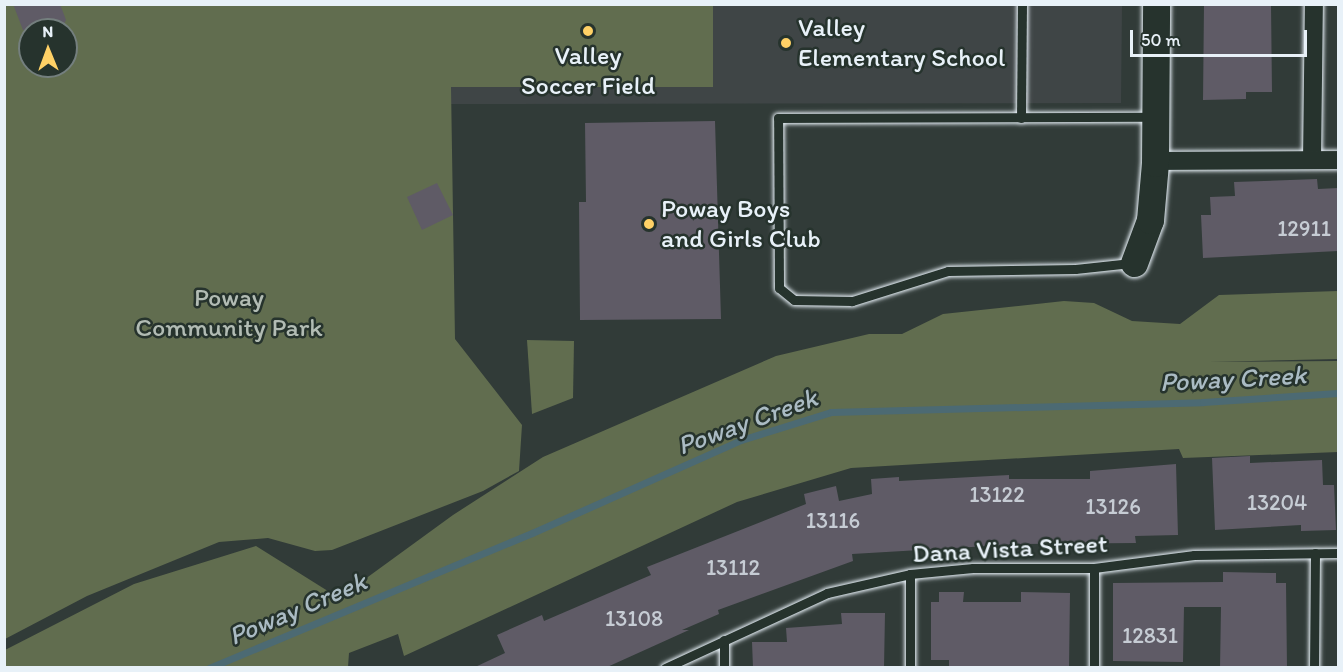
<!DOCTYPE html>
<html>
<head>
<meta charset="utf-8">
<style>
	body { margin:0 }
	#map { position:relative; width:1343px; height:672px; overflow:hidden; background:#313b38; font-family:Itim,sans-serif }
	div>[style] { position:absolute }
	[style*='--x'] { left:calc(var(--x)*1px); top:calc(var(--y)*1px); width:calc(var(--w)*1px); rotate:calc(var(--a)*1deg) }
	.built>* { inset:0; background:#3f4546 }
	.green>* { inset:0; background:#616d4f }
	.stream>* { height:7px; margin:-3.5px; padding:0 3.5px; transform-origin:3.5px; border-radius:3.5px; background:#4c6a73 }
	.building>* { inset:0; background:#5f5b66 }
	.roads { filter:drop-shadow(0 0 2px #e8f1f8) drop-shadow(0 0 2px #e8f1f8) }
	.lane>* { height:9px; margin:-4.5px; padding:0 4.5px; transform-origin:4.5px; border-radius:4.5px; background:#26332d }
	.street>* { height:18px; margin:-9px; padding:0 9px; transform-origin:9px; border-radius:9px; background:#26332d }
	.secondary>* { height:27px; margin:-13.5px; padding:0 13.5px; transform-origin:13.5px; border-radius:13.5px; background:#26332d }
	.dots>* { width:16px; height:16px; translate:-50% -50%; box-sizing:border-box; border:3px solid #26332d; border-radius:50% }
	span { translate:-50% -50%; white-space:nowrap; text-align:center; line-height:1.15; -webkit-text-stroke:5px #26332d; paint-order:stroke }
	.number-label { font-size:22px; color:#c6ccd4 }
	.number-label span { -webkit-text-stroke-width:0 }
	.poi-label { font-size:26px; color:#e8f1f8 }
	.left { translate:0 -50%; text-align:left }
	.park-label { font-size:26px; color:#b2bcb4 }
	.street-label { font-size:26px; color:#e8f1f8 }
	.water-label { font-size:27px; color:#aabbc3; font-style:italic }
	.frame { position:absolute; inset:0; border:6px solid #e8f1f8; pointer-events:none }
	.north { position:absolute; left:18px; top:18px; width:60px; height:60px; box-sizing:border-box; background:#26332d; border:2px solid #747f7e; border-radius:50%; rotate:359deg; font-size:16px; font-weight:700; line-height:24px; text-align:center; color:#e8f1f8 }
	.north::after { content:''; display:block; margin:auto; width:21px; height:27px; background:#ffd166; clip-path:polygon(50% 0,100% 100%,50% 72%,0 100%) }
	.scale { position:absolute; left:1130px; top:30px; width:177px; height:27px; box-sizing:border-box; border:3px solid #e8f1f8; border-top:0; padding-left:8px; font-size:18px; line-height:21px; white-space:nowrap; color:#e8f1f8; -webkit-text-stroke:4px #26332d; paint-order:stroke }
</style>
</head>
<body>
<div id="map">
	<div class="built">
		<div style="clip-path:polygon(451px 5px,1122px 5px,1121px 103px,451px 104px)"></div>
	</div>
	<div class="green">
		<div style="clip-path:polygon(evenodd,5px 5px,713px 5px,713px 87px,451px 87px,455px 339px,522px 425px,519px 471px,483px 491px,332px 550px,315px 551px,268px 538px,219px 542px,87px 596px,5px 639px,5px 5px,30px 30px,66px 30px,66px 66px,30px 66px,30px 30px)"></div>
		<div style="clip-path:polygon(1338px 291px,1338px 359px,1209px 362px,1338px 361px,1338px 452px,1183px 458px,1179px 449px,851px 468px,737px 502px,404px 656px,398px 634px,349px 653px,348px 667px,5px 667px,5px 650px,134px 584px,256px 546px,339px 598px,453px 515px,543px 457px,776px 356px,869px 334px,902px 334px,943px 314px,1064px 301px,1094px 303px,1132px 321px,1180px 324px,1219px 295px)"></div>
		<div style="clip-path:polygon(527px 340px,574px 341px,573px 398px,532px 414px)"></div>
	</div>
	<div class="stream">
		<div style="--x:209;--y:668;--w:350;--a:-22.7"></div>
		<div style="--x:532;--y:533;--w:229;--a:-24"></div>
		<div style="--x:741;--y:440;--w:94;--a:-17.3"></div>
		<div style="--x:831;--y:412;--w:372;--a:-1.5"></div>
		<div style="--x:1203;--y:402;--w:135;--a:-3.8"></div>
	</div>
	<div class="building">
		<div style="clip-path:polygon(13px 4px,60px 4px,66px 20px,61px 30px,23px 30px)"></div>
		<div style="clip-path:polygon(1204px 4px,1271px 4px,1272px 92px,1246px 92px,1246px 99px,1203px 100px)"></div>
		<div style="clip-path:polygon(715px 121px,721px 319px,580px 320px,579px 202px,586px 202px,585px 123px)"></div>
		<div style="clip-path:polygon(1317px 179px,1318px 189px,1338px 188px,1338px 251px,1203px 258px,1201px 215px,1211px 215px,1210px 197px,1235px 196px,1234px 182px)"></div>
		<div style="clip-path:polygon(437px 183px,453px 215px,422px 230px,407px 197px)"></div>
		<div style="clip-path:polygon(1250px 456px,1250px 463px,1322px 460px,1323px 485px,1334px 485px,1336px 530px,1301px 531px,1301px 525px,1215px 530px,1212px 458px)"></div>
		<div style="clip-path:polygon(1176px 464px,1178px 535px,1135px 536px,1136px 543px,1021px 544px,852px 554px,853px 561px,718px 610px,719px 614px,682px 630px,689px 630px,605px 668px,473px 668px,505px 653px,497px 635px,542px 615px,544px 621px,651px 575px,647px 567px,806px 504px,804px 494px,836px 486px,839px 501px,872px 494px,871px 479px,899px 477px,899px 481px,1009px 475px,1009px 479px,1090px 479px,1090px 471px)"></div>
		<div style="clip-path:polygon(1223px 572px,1276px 573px,1276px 583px,1286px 583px,1287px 668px,1220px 668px,1221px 607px,1184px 607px,1183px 662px,1113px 661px,1113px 583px,1223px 582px)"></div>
		<div style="clip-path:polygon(939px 592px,964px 592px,963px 602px,1021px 602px,1021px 592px,1070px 593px,1069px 668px,949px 668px,949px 660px,931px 660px,931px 602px,939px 602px)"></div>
		<div style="clip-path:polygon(841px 613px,885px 613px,884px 668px,753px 668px,752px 642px,787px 642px,786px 628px,842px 624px)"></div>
	</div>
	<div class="roads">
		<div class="lane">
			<div style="--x:1021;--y:118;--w:114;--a:-89.5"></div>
			<div style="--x:1131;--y:263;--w:56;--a:173.9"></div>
			<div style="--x:1075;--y:269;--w:127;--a:179.1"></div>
			<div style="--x:948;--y:271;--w:101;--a:162.6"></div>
			<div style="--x:852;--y:301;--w:58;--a:-179"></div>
			<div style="--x:794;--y:300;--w:19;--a:-141"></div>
			<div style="--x:779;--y:288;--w:170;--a:-90.3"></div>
			<div style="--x:778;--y:118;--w:375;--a:-0.2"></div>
			<div style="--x:724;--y:640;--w:28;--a:90"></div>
			<div style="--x:665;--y:668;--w:179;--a:-24.8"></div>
			<div style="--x:827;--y:593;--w:85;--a:-12.9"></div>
			<div style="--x:910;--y:574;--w:63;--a:-5.4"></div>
			<div style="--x:973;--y:568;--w:121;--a:0"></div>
			<div style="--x:1094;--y:568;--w:101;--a:-7.4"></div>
			<div style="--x:1194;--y:555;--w:144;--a:-0.8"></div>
			<div style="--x:910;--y:668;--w:94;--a:-90"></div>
			<div style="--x:1094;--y:668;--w:100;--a:-90"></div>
			<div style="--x:1314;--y:668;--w:115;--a:-89.5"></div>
		</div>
		<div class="street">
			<div style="--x:1312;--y:160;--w:156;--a:-89.3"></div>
			<div style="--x:1155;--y:161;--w:183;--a:-0.3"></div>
		</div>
		<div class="secondary">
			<div style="--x:1134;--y:263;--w:46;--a:-69.6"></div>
			<div style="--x:1150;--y:220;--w:57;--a:-85"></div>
			<div style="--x:1155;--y:163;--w:159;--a:-89.6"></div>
		</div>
	</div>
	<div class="dots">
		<div style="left:588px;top:31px;background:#ffd166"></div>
		<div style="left:786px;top:43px;background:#ffd166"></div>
		<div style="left:649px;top:224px;background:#ffd166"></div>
	</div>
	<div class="number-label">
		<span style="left:1304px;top:229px">12911</span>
		<span style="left:997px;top:495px">13122</span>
		<span style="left:1277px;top:503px">13204</span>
		<span style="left:1113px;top:507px">13126</span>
		<span style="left:833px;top:521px">13116</span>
		<span style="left:733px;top:568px">13112</span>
		<span style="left:634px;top:619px">13108</span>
		<span style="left:1150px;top:636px">12831</span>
	</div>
	<div class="poi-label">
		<span class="left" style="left:798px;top:43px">Valley<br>Elementary School</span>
		<span style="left:588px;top:71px">Valley<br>Soccer Field</span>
		<span class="left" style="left:661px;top:224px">Poway Boys<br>and Girls Club</span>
	</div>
	<div class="park-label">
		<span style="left:229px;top:313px">Poway<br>Community Park</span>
	</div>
	<div class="street-label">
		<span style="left:1010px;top:549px;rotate:-3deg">Dana Vista Street</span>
	</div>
	<div class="water-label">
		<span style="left:1233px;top:378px;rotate:-3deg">Poway Creek</span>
		<span style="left:747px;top:421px;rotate:-20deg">Poway Creek</span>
		<span style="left:297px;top:608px;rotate:-23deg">Poway Creek</span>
	</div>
	<div class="frame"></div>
	<div class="north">N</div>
	<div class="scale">50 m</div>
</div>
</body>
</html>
